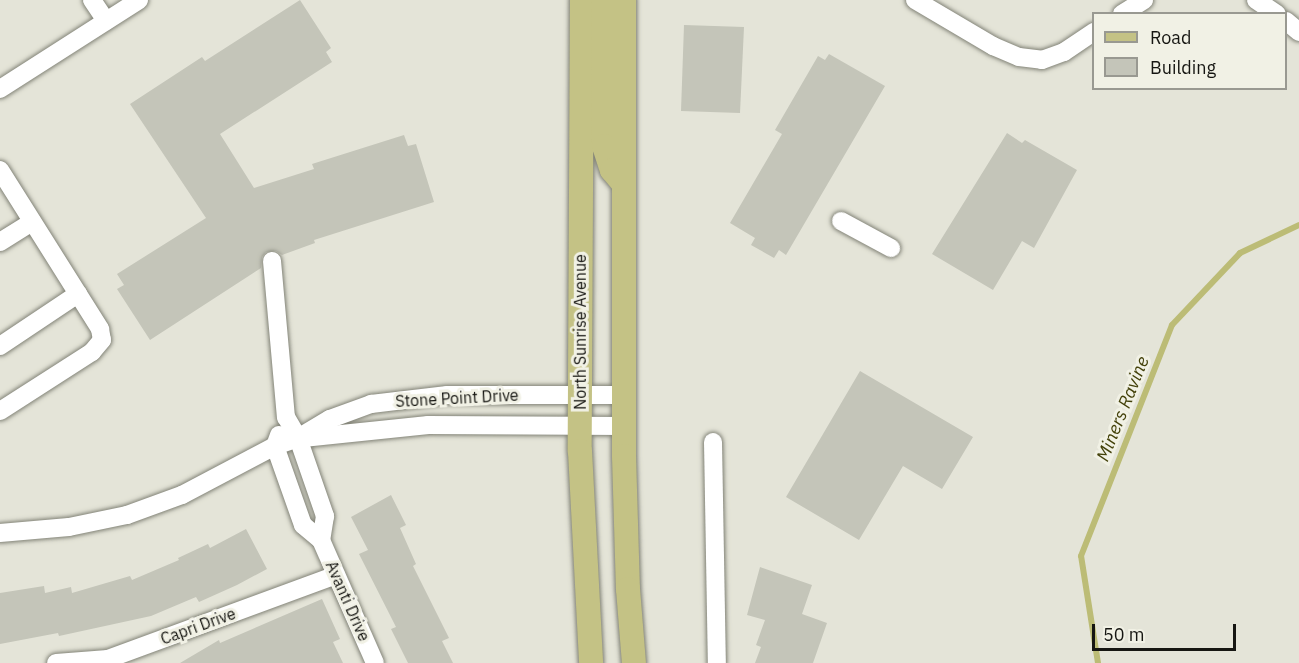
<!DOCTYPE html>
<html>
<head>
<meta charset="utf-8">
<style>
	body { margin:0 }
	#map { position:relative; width:1299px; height:663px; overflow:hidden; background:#e4e4d8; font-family:"IBM Plex Sans",sans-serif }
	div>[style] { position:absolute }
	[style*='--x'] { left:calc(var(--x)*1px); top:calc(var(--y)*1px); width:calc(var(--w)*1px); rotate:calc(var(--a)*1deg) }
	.stream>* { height:6px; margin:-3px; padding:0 3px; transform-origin:3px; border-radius:3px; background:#bcbc76 }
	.building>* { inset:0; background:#c4c5b9 }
	.roads { filter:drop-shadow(0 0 2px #828377) drop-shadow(0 0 2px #828377) }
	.minor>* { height:18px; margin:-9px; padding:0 9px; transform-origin:9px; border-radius:9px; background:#fff }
	.major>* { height:24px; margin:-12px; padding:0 12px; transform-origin:12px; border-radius:12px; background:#c4c285 }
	span { translate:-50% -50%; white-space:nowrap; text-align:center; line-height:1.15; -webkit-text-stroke:6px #f1f1e5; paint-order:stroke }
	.street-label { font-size:16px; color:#161612 }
	.water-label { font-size:18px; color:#43410a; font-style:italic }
	.legend { position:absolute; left:1092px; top:12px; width:195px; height:78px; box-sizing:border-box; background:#f1f1e5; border:2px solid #999991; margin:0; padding:8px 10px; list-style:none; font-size:18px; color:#161612 }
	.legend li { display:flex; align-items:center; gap:12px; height:30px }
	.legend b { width:30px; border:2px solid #999991 }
	.scale { position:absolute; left:1092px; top:624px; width:144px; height:27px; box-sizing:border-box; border:3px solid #161612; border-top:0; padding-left:8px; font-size:18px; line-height:21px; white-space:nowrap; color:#161612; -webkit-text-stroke:4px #f1f1e5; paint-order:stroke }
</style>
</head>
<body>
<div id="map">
	<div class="stream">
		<div style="--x:1098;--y:663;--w:108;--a:-99"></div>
		<div style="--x:1081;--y:556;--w:248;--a:-68.5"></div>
		<div style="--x:1172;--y:325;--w:99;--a:-46.6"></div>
		<div style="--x:1240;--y:253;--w:65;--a:-25.4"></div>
	</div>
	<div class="building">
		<div style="clip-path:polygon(300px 0,331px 48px,326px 52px,332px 62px,220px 134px,254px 188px,314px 169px,312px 164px,404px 135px,408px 146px,416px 144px,434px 202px,314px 240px,315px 243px,282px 255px,276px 251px,266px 252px,262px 257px,261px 268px,150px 340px,117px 289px,124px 285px,117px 274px,206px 218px,130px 104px,202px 57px,205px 61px)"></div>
		<div style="clip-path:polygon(684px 25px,744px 27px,740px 113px,681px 111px)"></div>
		<div style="clip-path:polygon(829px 54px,885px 86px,786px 255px,779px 250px,774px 258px,751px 245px,755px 238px,730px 223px,782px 134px,775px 130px,818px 56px,825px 60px)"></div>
		<div style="clip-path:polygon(1007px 133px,1022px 143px,1025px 140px,1077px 170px,1034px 248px,1022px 241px,993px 290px,932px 254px)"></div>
		<div style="clip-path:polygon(860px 371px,973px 437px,942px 489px,903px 466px,859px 540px,786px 497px)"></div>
		<div style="clip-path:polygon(391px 495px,406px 525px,400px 528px,416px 564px,413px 566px,449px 638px,442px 641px,453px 663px,408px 663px,391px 629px,396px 627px,359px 554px,368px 550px,351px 517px)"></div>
		<div style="clip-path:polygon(246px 529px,267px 569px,237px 585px,199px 602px,196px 597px,151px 616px,59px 636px,58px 633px,0 644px,0 593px,44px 586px,45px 593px,71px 587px,72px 593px,130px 576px,132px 580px,179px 560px,178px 558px,208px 544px,210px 548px)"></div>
		<div style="clip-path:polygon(760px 567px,812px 585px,802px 614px,827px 623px,813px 663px,755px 663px,761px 647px,756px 645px,765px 620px,747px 615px)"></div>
		<div style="clip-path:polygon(322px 599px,340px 639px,333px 642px,343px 663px,180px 663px,219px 640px,220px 643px)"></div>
	</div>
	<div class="roads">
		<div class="minor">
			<div style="--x:92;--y:0;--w:25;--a:56"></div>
			<div style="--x:915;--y:0;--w:91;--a:30.5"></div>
			<div style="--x:993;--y:46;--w:28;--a:23"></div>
			<div style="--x:1019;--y:57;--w:23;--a:7"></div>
			<div style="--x:1042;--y:60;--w:23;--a:-20"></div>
			<div style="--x:1064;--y:52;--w:36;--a:-34"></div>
			<div style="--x:1256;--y:0;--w:25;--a:34"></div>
			<div style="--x:1122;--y:14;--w:26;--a:-32"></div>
			<div style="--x:1286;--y:21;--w:17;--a:40"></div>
			<div style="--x:0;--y:89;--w:165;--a:-32.6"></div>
			<div style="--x:0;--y:170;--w:188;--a:57.8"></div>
			<div style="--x:100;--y:329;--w:11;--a:80"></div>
			<div style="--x:102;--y:340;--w:16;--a:130"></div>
			<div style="--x:92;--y:352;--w:109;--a:147.3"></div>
			<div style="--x:841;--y:221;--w:57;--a:28.4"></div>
			<div style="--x:0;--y:242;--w:38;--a:-32"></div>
			<div style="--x:272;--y:261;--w:157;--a:84.9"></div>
			<div style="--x:286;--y:417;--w:24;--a:60"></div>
			<div style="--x:298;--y:438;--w:83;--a:70.9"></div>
			<div style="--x:325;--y:516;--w:24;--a:99"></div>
			<div style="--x:0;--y:346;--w:94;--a:-33.7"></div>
			<div style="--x:279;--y:435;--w:12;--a:110"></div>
			<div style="--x:275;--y:446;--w:84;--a:70.5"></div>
			<div style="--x:303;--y:525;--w:23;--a:40"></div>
			<div style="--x:321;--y:540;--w:134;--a:66.3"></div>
			<div style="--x:303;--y:438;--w:126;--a:-5.9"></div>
			<div style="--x:428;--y:425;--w:197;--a:0.3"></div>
			<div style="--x:713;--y:442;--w:221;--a:89"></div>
			<div style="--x:0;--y:533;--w:69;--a:-5"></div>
			<div style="--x:69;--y:527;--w:59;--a:-11.7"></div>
			<div style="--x:127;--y:515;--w:59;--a:-20"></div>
			<div style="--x:182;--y:495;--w:105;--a:-27.8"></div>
			<div style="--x:275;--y:446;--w:24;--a:-19"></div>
			<div style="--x:298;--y:438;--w:37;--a:-31"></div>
			<div style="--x:330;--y:419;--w:44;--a:-20.1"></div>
			<div style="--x:371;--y:404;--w:77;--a:-6.8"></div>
			<div style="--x:447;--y:395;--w:177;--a:0"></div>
			<div style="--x:56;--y:663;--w:52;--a:-4.4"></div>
			<div style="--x:108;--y:659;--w:243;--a:-20.2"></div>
		</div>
		<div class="major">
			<div style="--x:582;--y:0;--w:451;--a:90.3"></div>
			<div style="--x:580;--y:451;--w:212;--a:87"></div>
			<div style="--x:603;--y:0;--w:146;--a:89.6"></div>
			<div style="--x:604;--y:146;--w:25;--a:72"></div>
			<div style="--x:612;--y:170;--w:16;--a:50"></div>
			<div style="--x:624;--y:0;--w:456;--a:90"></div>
			<div style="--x:624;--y:456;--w:133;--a:88.3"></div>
			<div style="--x:628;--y:589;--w:74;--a:85.4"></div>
		</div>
	</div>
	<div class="street-label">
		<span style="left:580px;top:332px;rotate:-90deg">North Sunrise Avenue</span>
		<span style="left:457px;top:398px;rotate:-3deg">Stone Point Drive</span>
		<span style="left:348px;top:601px;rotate:66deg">Avanti Drive</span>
		<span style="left:198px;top:626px;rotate:-20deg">Capri Drive</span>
	</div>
	<div class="water-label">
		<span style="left:1123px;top:409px;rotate:-68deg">Miners Ravine</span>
	</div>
	<ul class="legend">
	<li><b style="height:8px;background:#c4c285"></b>Road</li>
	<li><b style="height:16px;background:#c4c5b9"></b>Building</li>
	</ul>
	<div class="scale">50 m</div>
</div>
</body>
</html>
